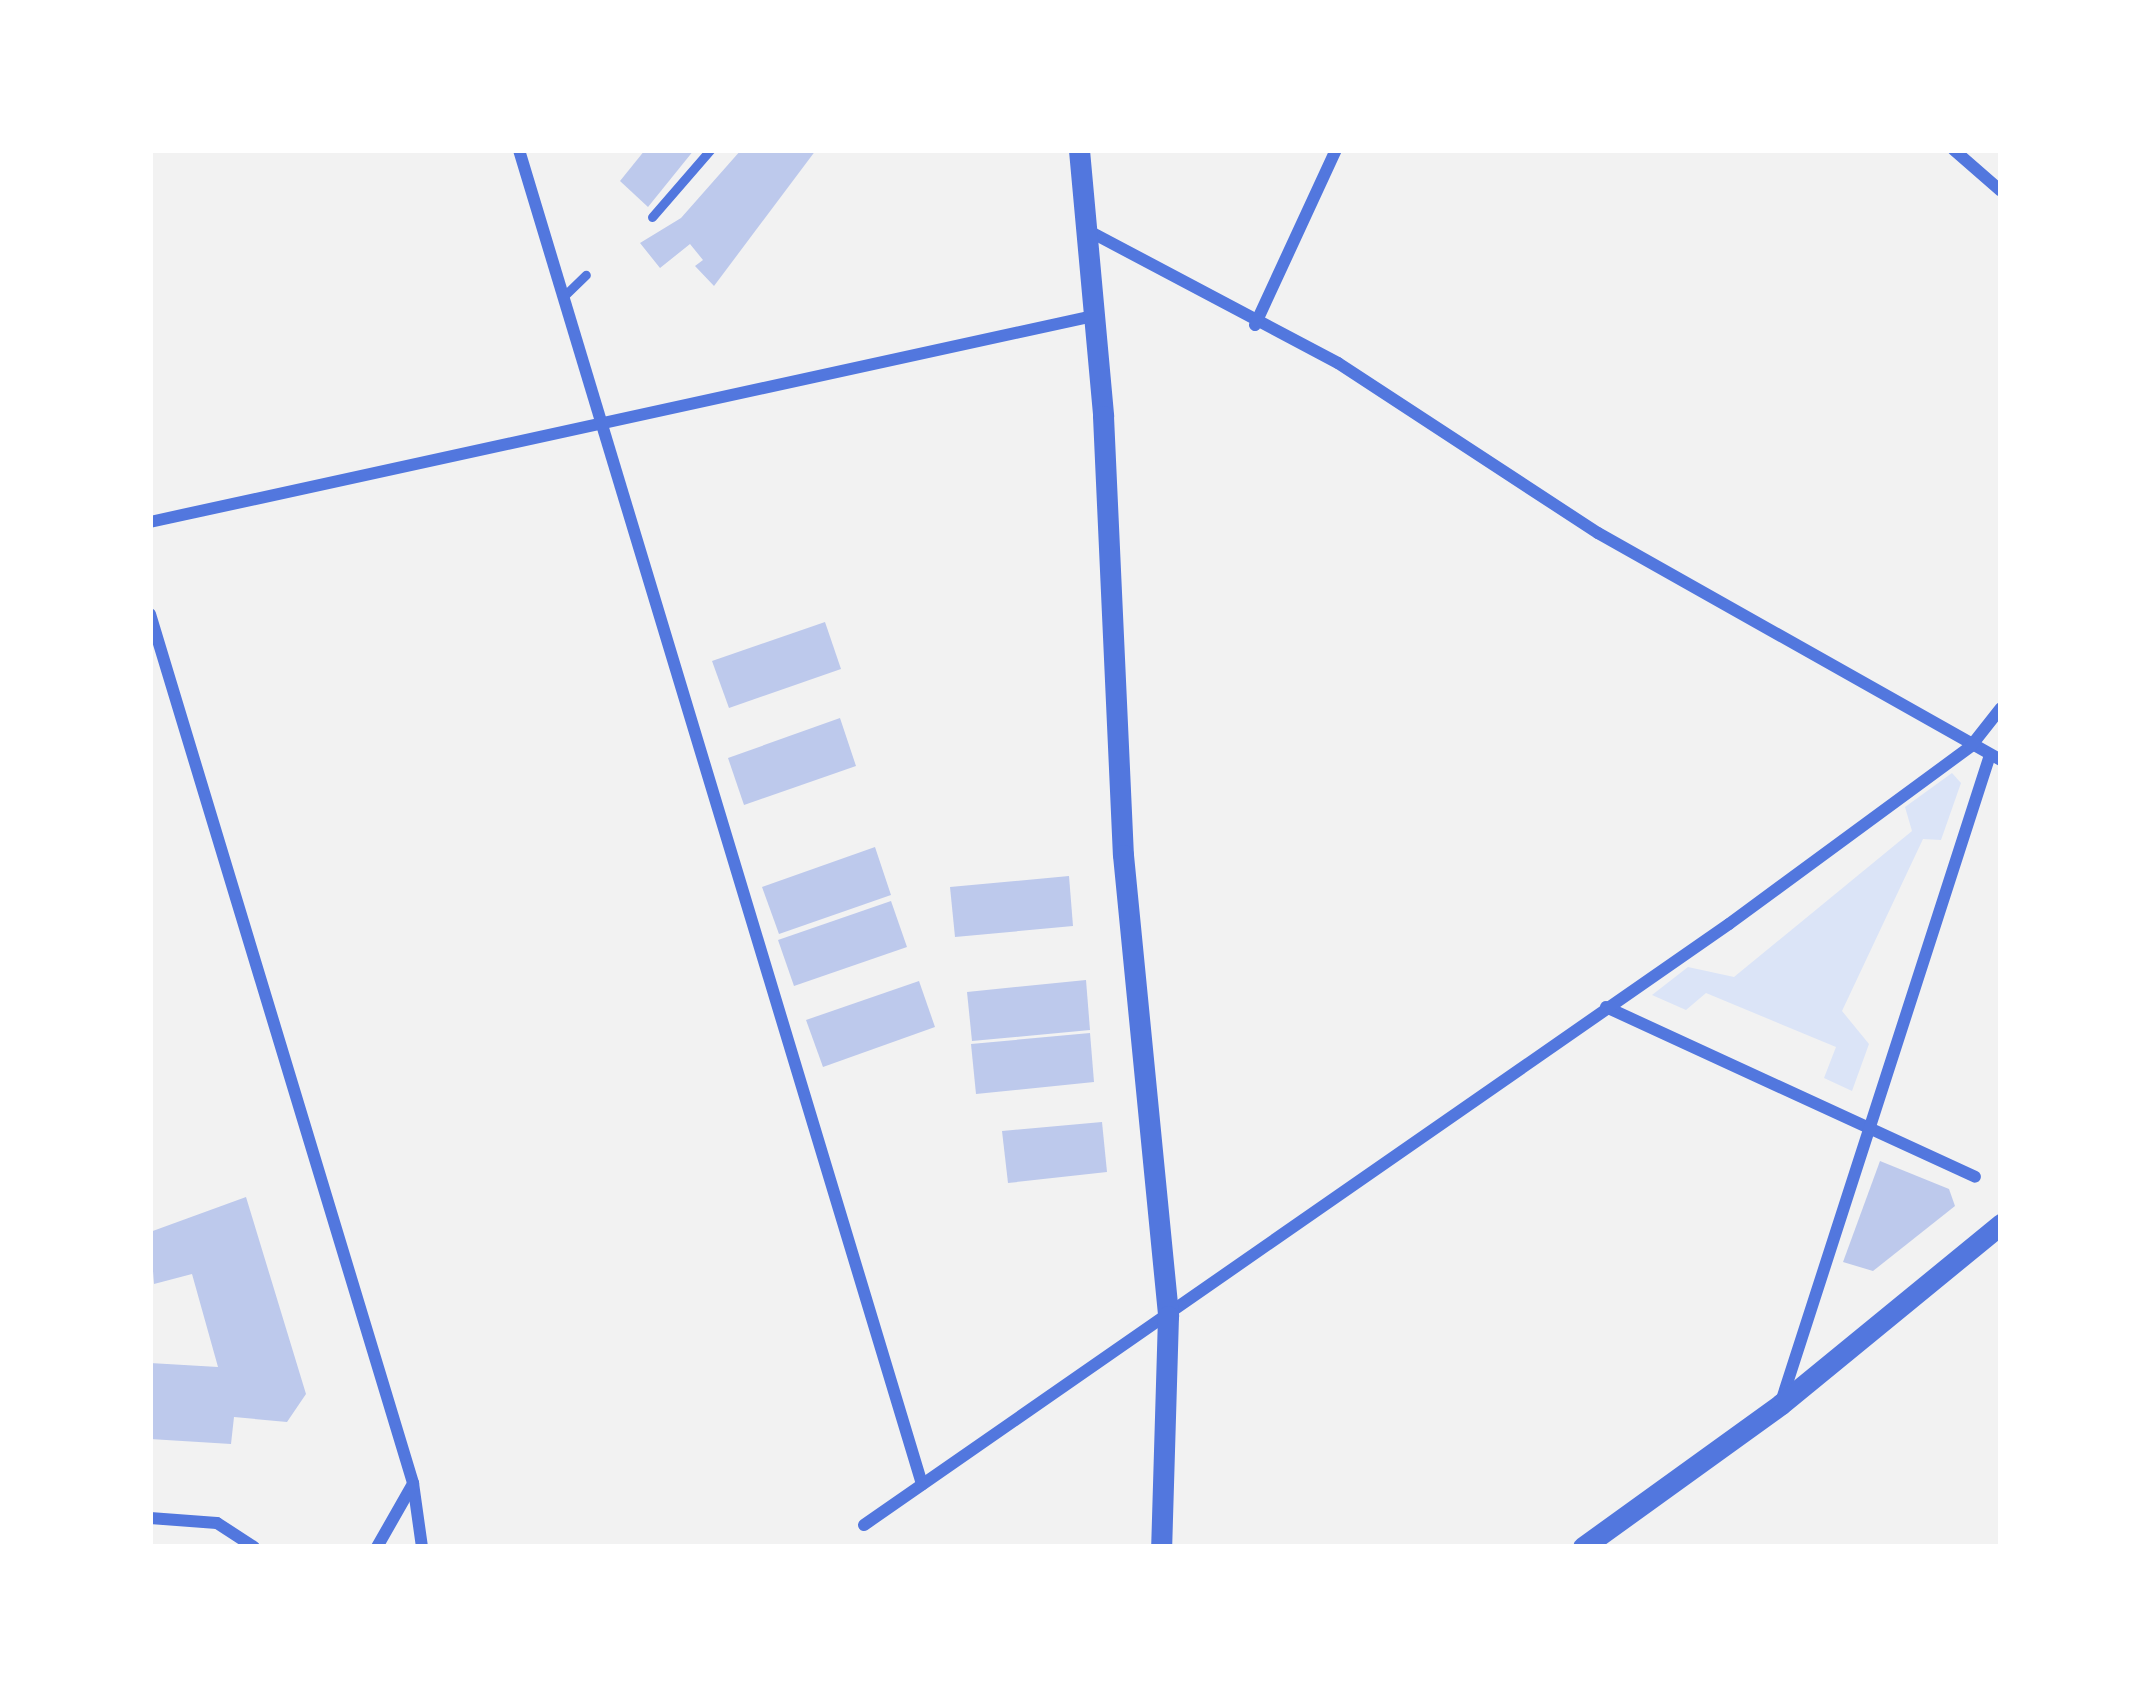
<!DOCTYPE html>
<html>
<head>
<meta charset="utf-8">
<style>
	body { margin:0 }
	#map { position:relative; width:2151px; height:1697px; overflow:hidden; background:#f2f2f2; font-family:Helvetica,sans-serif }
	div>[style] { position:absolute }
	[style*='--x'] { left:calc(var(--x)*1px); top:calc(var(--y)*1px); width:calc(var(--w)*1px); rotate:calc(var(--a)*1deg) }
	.green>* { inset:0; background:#dbe4f7 }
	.building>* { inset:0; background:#bdc9ec }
	.service>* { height:9px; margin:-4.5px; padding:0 4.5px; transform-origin:4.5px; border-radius:4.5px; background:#5277de }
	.minor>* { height:12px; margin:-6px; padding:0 6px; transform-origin:6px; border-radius:6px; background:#5277de }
	.tertiary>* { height:21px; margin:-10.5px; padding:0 10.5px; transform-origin:10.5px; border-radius:10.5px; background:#5277de }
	span { translate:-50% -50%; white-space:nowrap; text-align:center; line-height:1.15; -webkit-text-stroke:12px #fff; paint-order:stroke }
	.frame { position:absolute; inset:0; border:153px solid #fff; pointer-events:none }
</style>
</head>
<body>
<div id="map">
	<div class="green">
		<div style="clip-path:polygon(1952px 773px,1961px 783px,1941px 840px,1923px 839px,1842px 1011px,1869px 1044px,1852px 1091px,1824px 1078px,1836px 1047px,1706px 993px,1686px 1010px,1652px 995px,1688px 967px,1734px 977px,1912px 831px,1905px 807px)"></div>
	</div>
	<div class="building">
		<div style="clip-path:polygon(645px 150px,694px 150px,648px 207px,620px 181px)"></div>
		<div style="clip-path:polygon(741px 150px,816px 150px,714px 286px,695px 266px,703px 260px,690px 244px,660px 268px,640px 243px,681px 218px)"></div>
		<div style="clip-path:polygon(825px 622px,841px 669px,729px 708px,712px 661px)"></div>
		<div style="clip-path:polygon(840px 718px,856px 766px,744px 805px,728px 758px)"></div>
		<div style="clip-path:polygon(875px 847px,891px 895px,779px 934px,762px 887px)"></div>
		<div style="clip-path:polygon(1069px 876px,1073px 926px,955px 937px,950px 887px)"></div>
		<div style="clip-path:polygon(891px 901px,907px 947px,794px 986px,778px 940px)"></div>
		<div style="clip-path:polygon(1086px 980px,1090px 1030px,972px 1041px,967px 992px)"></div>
		<div style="clip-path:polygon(919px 981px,935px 1027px,823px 1067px,806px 1020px)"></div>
		<div style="clip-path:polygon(1090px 1033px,1094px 1082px,976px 1094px,971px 1044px)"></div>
		<div style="clip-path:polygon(1102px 1122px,1107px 1172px,1008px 1183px,1002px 1131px)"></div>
		<div style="clip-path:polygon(1880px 1161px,1949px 1189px,1955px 1206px,1873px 1271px,1843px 1262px)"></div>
		<div style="clip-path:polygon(246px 1197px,306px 1394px,287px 1422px,234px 1417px,231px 1444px,150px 1439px,150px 1363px,218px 1367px,192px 1274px,154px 1284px,150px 1232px)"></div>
	</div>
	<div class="service">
		<div style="--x:652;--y:217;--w:89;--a:-49.1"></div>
		<div style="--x:565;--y:295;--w:29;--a:-44"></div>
	</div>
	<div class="minor">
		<div style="--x:519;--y:150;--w:1394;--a:73.19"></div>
		<div style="--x:1954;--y:150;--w:62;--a:41.1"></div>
		<div style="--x:1085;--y:229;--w:286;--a:27.9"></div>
		<div style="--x:1338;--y:363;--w:311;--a:33.2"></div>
		<div style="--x:1598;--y:533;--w:463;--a:29.4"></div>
		<div style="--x:1255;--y:325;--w:193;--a:-65.2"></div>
		<div style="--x:150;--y:522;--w:965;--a:-12.32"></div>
		<div style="--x:150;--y:614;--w:908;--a:73.16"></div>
		<div style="--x:413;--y:1483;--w:65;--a:82"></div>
		<div style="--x:1606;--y:1007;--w:406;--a:24.7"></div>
		<div style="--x:1782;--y:1399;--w:677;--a:-72.1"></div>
		<div style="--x:150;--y:1518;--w:67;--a:4.3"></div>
		<div style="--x:217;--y:1523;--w:44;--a:33"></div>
		<div style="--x:864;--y:1525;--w:1053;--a:-34.79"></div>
		<div style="--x:1729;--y:924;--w:300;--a:-36.3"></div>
		<div style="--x:1971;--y:746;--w:48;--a:-51.7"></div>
		<div style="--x:377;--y:1547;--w:73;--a:-60.3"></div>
	</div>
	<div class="tertiary">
		<div style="--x:1079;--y:150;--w:267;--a:84.8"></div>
		<div style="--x:1103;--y:416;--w:439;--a:87.4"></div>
		<div style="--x:1123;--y:855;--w:463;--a:84.4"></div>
		<div style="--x:1168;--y:1316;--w:231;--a:91.7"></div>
		<div style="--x:1583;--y:1547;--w:244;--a:-35.8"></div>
		<div style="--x:1781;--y:1404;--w:284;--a:-39.3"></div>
	</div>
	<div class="frame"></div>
</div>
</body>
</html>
